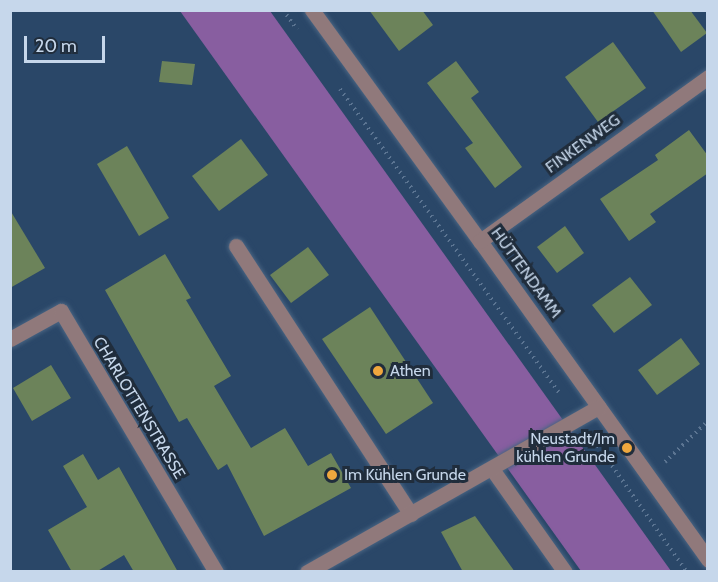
<!DOCTYPE html>
<html>
<head>
<meta charset="utf-8">
<style>
	body { margin:0 }
	#map { position:relative; width:718px; height:582px; overflow:hidden; background:#2a4768; font-family:Cabin,sans-serif }
	div>[style] { position:absolute }
	[style*='--x'] { left:calc(var(--x)*1px); top:calc(var(--y)*1px); width:calc(var(--w)*1px); rotate:calc(var(--a)*1deg) }
	.green>* { inset:0; background:#885ea0 }
	.building>* { inset:0; background:#6c835a }
	.path>* { height:4px; margin-top:-2px; transform-origin:0; background:repeating-linear-gradient(90deg,#5c7592 0 1.5px,transparent 0 6px) }
	.roads { filter:drop-shadow(0 0 2px #496482) drop-shadow(0 0 2px #496482) }
	.minor>* { height:15px; margin:-7.5px; padding:0 7.5px; transform-origin:7.5px; border-radius:7.5px; background:#90797b }
	.dots>* { width:16px; height:16px; translate:-50% -50%; box-sizing:border-box; border:3px solid #202d3c; border-radius:50% }
	span { translate:-50% -50%; white-space:nowrap; text-align:center; line-height:1.15; -webkit-text-stroke:6px #202d3c; paint-order:stroke }
	.street-label { font-size:16px; color:#c6d7eb }
	.poi-label { font-size:16px; color:#c6d7eb }
	.left { translate:0 -50%; text-align:left }
	.right { translate:-100% -50%; text-align:right }
	.frame { position:absolute; inset:0; border:12px solid #c6d7eb; pointer-events:none }
	.scale { position:absolute; left:24px; top:36px; width:81px; height:27px; box-sizing:border-box; border:3px solid #c6d7eb; border-top:0; padding-left:8px; font-size:18px; line-height:21px; white-space:nowrap; color:#c6d7eb; -webkit-text-stroke:4px #202d3c; paint-order:stroke }
</style>
</head>
<body>
<div id="map">
	<div class="green">
		<div style="clip-path:polygon(180px 11px,270px 11px,671px 571px,581px 571px)"></div>
	</div>
	<div class="building">
		<div style="clip-path:polygon(369px 10px,422px 10px,433px 25px,399px 51px)"></div>
		<div style="clip-path:polygon(652px 10px,690px 10px,707px 33px,681px 52px)"></div>
		<div style="clip-path:polygon(613px 42px,646px 88px,598px 122px,565px 77px)"></div>
		<div style="clip-path:polygon(162px 61px,195px 64px,192px 85px,159px 82px)"></div>
		<div style="clip-path:polygon(456px 61px,479px 92px,471px 98px,522px 167px,495px 188px,465px 148px,473px 143px,427px 83px)"></div>
		<div style="clip-path:polygon(689px 130px,708px 156px,708px 173px,650px 214px,656px 222px,629px 241px,600px 199px,658px 160px,655px 155px)"></div>
		<div style="clip-path:polygon(241px 139px,268px 175px,219px 211px,192px 176px)"></div>
		<div style="clip-path:polygon(127px 146px,169px 218px,139px 236px,97px 164px)"></div>
		<div style="clip-path:polygon(10px 210px,45px 268px,10px 288px)"></div>
		<div style="clip-path:polygon(565px 226px,584px 253px,557px 273px,537px 247px)"></div>
		<div style="clip-path:polygon(308px 247px,329px 275px,291px 303px,270px 275px)"></div>
		<div style="clip-path:polygon(165px 254px,191px 298px,186px 300px,231px 376px,214px 386px,251px 448px,285px 428px,308px 466px,331px 453px,351px 488px,264px 536px,227px 464px,218px 470px,187px 418px,179px 422px,105px 290px)"></div>
		<div style="clip-path:polygon(630px 277px,652px 305px,614px 333px,592px 305px)"></div>
		<div style="clip-path:polygon(370px 307px,433px 403px,386px 434px,322px 339px)"></div>
		<div style="clip-path:polygon(681px 338px,700px 364px,657px 395px,638px 370px)"></div>
		<div style="clip-path:polygon(51px 365px,71px 398px,32px 421px,13px 388px)"></div>
		<div style="clip-path:polygon(83px 454px,98px 480px,119px 467px,178px 572px,134px 572px,124px 555px,96px 572px,72px 572px,48px 530px,87px 507px,63px 466px)"></div>
		<div style="clip-path:polygon(475px 516px,515px 572px,463px 572px,441px 532px)"></div>
	</div>
	<div class="path">
		<div style="--x:283;--y:10;--w:24;--a:54"></div>
		<div style="--x:340;--y:89;--w:376;--a:54.2"></div>
		<div style="--x:598;--y:446;--w:154;--a:54.8"></div>
		<div style="--x:665;--y:462;--w:59;--a:-43.6"></div>
	</div>
	<div class="roads">
		<div class="minor">
			<div style="--x:312;--y:10;--w:286;--a:54"></div>
			<div style="--x:480;--y:241;--w:392;--a:54.4"></div>
			<div style="--x:480;--y:241;--w:281;--a:-35.7"></div>
			<div style="--x:236;--y:246;--w:320;--a:56.9"></div>
			<div style="--x:10;--y:339;--w:58;--a:-28.8"></div>
			<div style="--x:61;--y:311;--w:304;--a:59.3"></div>
			<div style="--x:492;--y:469;--w:126;--a:54.7"></div>
			<div style="--x:307;--y:572;--w:335;--a:-29.5"></div>
		</div>
	</div>
	<div class="dots">
		<div style="left:378px;top:371px;background:#efa73e"></div>
		<div style="left:627px;top:448px;background:#efa73e"></div>
		<div style="left:332px;top:475px;background:#efa73e"></div>
	</div>
	<div class="street-label">
		<span style="left:583px;top:144px;rotate:-36deg">FINKENWEG</span>
		<span style="left:526px;top:273px;rotate:54deg">HÜTTENDAMM</span>
		<span style="left:139px;top:408px;rotate:59deg">CHARLOTTENSTRASSE</span>
	</div>
	<div class="poi-label">
		<span class="left" style="left:390px;top:371px">Athen</span>
		<span class="right" style="left:615px;top:448px">Neustadt/Im<br>kühlen Grunde</span>
		<span class="left" style="left:344px;top:475px">Im Kühlen Grunde</span>
	</div>
	<div class="frame"></div>
	<div class="scale">20 m</div>
</div>
</body>
</html>
